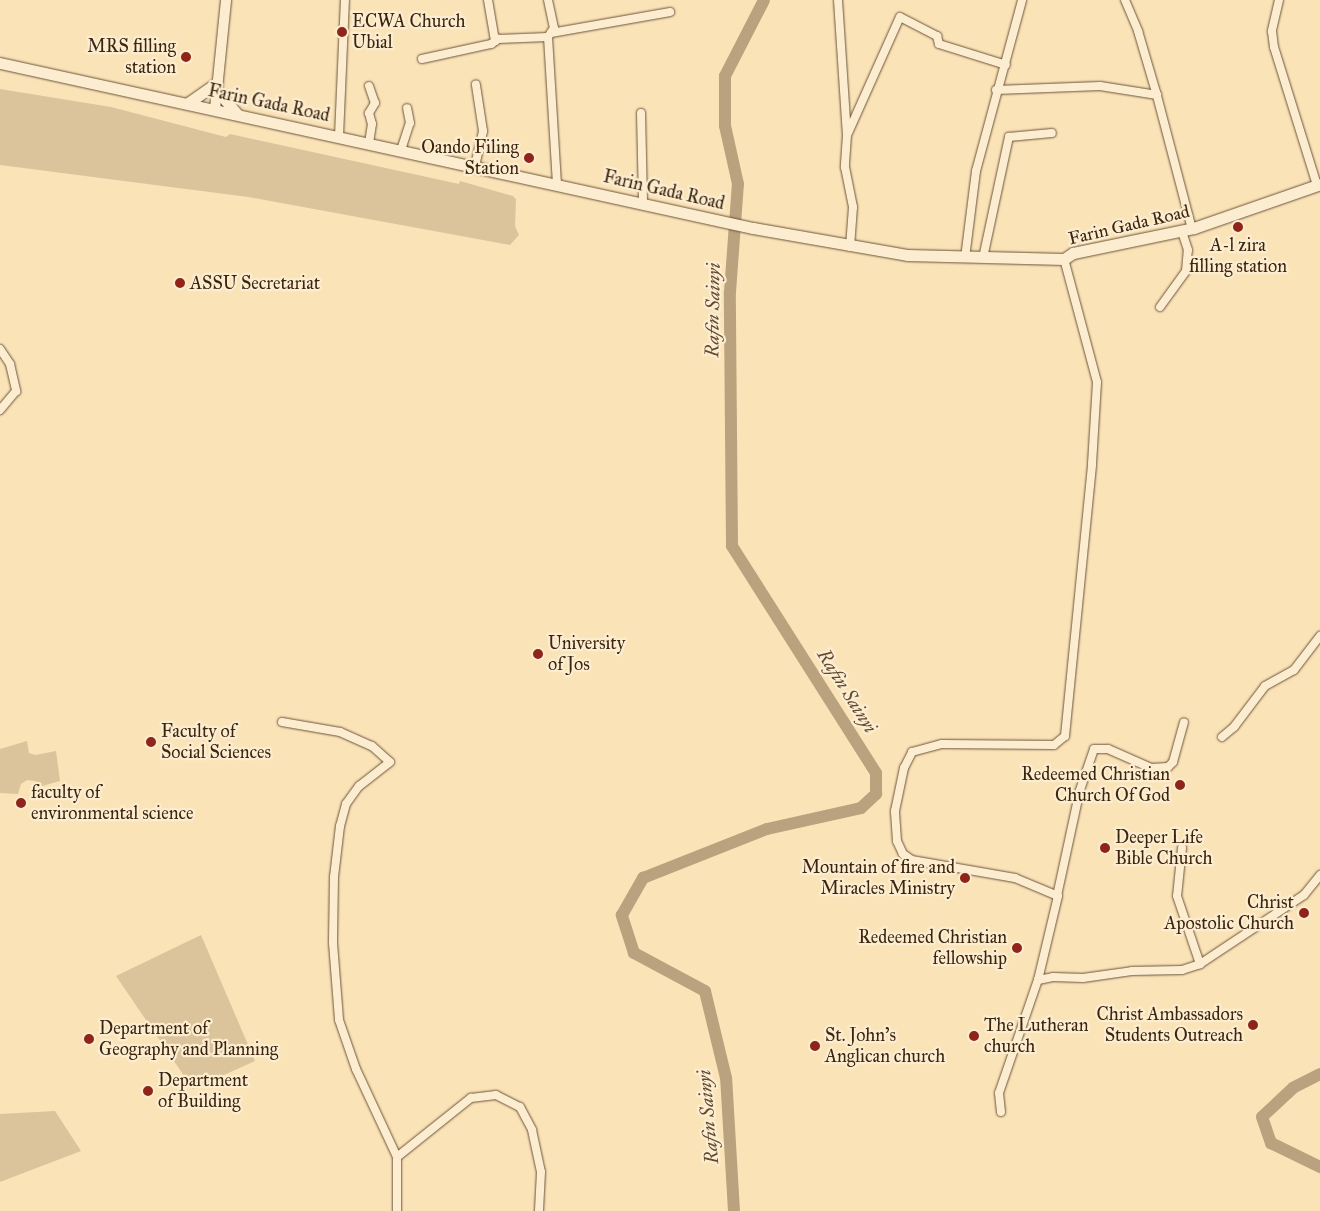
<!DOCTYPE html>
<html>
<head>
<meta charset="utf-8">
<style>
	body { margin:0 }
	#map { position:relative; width:1320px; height:1211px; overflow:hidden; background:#fbe3b8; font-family:"IM FELL Great Primer",serif }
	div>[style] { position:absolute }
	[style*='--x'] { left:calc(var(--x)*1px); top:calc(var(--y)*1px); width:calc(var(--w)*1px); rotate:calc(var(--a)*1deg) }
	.green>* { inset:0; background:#dbc39b }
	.river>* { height:12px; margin:-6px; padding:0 6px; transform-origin:6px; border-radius:6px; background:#baa27f }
	.roads { filter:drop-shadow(0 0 1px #6c5439) drop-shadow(0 0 1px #6c5439) }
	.minor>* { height:8px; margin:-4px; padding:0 4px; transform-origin:4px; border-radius:4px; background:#fcedd1 }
	.tertiary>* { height:10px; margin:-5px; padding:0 5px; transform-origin:5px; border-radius:5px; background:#fcedd1 }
	.secondary>* { height:11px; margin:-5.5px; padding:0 5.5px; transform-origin:5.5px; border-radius:5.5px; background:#fcedd1 }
	.dots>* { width:14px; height:14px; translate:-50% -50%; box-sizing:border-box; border:2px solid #fcedd1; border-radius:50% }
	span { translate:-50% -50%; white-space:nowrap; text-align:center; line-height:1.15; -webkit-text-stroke:4.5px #fcedd1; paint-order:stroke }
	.poi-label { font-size:18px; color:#3c250f }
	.left { translate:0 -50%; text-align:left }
	.right { translate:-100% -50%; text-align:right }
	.street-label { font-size:18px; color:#3c250f }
	.water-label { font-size:19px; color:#624a31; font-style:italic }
</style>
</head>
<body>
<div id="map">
	<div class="green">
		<div style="clip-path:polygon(0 89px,111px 107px,226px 137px,230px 134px,459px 184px,460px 181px,513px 196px,516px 199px,515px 226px,519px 235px,510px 245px,248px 197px,0 165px)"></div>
		<div style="clip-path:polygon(27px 741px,29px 753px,35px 755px,56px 751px,60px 781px,42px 786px,35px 781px,27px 780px,21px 784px,18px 794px,0 793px,0 749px)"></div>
		<div style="clip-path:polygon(201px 935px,255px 1061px,193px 1089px,116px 976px)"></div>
		<div style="clip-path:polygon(55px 1111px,81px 1151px,0 1182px,0 1114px)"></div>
	</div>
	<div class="river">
		<div style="--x:1320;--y:1074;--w:30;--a:153"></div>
		<div style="--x:1293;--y:1088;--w:42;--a:136.9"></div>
		<div style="--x:1262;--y:1117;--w:28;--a:71"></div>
		<div style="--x:1271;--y:1143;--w:55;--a:26.1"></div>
		<div style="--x:734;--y:1211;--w:133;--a:-93.4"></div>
		<div style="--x:726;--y:1078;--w:89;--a:-103.6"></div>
		<div style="--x:705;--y:991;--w:81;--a:-151.8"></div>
		<div style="--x:634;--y:953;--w:40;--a:-108"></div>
		<div style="--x:622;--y:915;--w:43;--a:-60.4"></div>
		<div style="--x:643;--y:878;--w:133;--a:-21.6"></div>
		<div style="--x:767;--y:829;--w:96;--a:-12.6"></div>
		<div style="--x:861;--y:808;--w:21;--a:-43"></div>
		<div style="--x:876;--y:794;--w:21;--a:-90"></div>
		<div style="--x:876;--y:773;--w:269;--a:-122.4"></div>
		<div style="--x:732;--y:546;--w:254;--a:-90.5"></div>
		<div style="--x:730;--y:292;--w:108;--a:-85.8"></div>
		<div style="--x:738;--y:184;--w:59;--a:-102.6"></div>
		<div style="--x:725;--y:126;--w:50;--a:-90"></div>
		<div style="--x:725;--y:76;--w:85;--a:-62.8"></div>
	</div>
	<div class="roads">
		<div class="minor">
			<div style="--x:488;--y:0;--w:42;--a:80.3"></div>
			<div style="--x:548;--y:0;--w:29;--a:78"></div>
			<div style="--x:554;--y:28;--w:11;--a:124"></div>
			<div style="--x:548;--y:37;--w:147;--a:86.5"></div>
			<div style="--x:838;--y:0;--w:135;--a:86.2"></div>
			<div style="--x:847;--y:135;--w:32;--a:94"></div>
			<div style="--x:845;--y:167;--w:41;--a:78.7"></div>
			<div style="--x:853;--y:207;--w:40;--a:94.3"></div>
			<div style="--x:1125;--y:0;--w:34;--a:67"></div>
			<div style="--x:1138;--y:31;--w:64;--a:73.6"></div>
			<div style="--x:1156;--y:92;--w:142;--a:75.3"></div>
			<div style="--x:1279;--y:0;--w:32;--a:103"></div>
			<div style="--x:1272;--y:31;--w:16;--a:83"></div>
			<div style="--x:1274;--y:47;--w:145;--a:72.7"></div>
			<div style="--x:551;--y:33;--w:121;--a:-10"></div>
			<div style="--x:422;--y:59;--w:71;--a:-12.3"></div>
			<div style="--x:491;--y:44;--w:9;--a:-36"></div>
			<div style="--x:498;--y:39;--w:50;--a:-2.3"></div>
			<div style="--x:369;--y:86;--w:18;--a:71"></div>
			<div style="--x:375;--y:103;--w:12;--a:121"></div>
			<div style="--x:369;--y:113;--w:11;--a:75"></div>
			<div style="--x:372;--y:124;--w:19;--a:99"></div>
			<div style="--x:996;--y:90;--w:104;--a:-2.2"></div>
			<div style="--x:1100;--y:86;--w:58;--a:9"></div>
			<div style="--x:641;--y:113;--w:91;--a:88.7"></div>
			<div style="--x:848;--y:133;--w:127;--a:-65.9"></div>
			<div style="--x:900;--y:17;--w:42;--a:27.2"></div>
			<div style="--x:937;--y:36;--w:8;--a:76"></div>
			<div style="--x:939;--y:44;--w:70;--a:17.4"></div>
			<div style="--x:339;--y:136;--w:136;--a:-87.5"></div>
			<div style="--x:401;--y:150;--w:28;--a:-72"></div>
			<div style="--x:410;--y:123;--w:15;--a:-101"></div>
			<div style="--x:475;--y:166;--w:36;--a:-77"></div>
			<div style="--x:483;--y:131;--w:47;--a:-98.7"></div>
			<div style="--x:965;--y:258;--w:88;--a:-82.8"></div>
			<div style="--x:976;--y:171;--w:177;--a:-74.9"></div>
			<div style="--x:983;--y:258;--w:124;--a:-77.9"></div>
			<div style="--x:1009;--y:137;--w:43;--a:-5.3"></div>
			<div style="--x:1160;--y:307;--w:44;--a:-54.2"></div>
			<div style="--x:1186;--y:271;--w:21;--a:-85"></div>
			<div style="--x:1188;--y:250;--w:20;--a:-108"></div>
			<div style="--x:0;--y:349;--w:18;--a:56"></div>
			<div style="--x:10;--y:364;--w:28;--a:77"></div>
			<div style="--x:16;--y:391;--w:25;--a:130"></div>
			<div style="--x:282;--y:722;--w:59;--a:9.8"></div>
			<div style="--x:340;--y:732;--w:35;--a:24"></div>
			<div style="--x:372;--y:746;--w:24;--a:42"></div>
			<div style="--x:390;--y:762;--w:39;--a:142"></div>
			<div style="--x:359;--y:786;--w:22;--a:126"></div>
			<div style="--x:346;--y:804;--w:23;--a:105"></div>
			<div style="--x:340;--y:826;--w:51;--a:96.7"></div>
			<div style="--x:334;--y:877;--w:66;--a:90.9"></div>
			<div style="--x:333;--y:943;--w:77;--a:85.5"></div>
			<div style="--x:339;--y:1020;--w:52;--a:70.9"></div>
			<div style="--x:356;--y:1069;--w:97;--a:65"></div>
			<div style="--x:397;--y:1157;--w:54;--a:90"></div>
			<div style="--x:1222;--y:737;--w:16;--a:-40"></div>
			<div style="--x:1234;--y:727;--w:51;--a:-52.9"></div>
			<div style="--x:1265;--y:686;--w:33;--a:-29"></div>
			<div style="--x:1294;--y:670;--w:43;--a:-52.6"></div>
			<div style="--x:1182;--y:848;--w:48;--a:95.9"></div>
			<div style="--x:1177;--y:896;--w:72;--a:71.3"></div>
			<div style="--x:1057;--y:896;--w:108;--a:-77.8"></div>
			<div style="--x:1080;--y:790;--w:43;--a:-71.1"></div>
			<div style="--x:1094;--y:749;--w:14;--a:0"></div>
			<div style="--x:1108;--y:749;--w:47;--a:23.8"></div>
			<div style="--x:1151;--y:768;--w:17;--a:-3"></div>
			<div style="--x:1168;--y:767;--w:7;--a:-45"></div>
			<div style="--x:1173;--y:762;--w:41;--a:-74.6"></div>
			<div style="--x:1038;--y:980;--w:15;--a:-11"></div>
			<div style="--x:1053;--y:977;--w:30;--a:2"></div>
			<div style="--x:1083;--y:978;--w:49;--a:-8.1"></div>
			<div style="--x:1132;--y:971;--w:50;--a:-1.1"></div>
			<div style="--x:1182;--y:970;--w:19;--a:-18"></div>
			<div style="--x:1200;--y:964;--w:125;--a:-33.6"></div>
			<div style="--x:1304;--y:895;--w:26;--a:-51"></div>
			<div style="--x:1001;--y:1112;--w:19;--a:-96"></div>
			<div style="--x:999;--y:1093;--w:120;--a:-71"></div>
			<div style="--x:1038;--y:980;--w:86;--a:-76.6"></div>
			<div style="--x:1058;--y:896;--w:47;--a:-157.3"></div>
			<div style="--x:1015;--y:878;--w:105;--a:-170.1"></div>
			<div style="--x:912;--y:860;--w:11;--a:-146"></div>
			<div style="--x:903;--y:854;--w:14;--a:-115"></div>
			<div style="--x:897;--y:841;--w:30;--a:-94"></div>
			<div style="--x:895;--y:811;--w:44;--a:-78.2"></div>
			<div style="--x:904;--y:768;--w:18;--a:-63"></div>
			<div style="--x:912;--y:752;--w:31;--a:-15"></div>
			<div style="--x:942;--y:744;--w:112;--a:0.5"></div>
			<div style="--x:1054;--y:745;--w:14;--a:-39"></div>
			<div style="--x:1065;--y:736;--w:273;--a:-84.3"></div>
			<div style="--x:1092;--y:464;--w:82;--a:-86.5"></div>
			<div style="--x:1097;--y:382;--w:127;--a:-105"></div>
			<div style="--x:397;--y:1157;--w:95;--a:-38.6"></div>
			<div style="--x:471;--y:1098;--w:25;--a:-7"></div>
			<div style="--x:496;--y:1095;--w:27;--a:27"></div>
			<div style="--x:520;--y:1107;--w:26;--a:62"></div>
			<div style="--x:532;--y:1130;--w:43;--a:77.9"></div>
			<div style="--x:541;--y:1172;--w:39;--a:93"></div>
		</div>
		<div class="tertiary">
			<div style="--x:215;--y:109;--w:110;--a:-84.2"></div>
		</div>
		<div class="secondary">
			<div style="--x:0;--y:63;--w:771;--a:12.36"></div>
			<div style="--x:753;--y:228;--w:156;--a:9.9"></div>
			<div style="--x:907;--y:255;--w:157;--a:1.5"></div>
			<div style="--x:1064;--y:259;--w:11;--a:-34"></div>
			<div style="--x:1073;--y:253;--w:124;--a:-11.7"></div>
			<div style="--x:1194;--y:228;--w:133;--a:-19.2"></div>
			<div style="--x:216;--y:89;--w:33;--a:50"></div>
			<div style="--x:188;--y:103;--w:35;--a:-35"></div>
		</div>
	</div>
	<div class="dots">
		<div style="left:342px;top:32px;background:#8f2418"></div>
		<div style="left:186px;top:57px;background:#8f2418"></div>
		<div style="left:529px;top:158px;background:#8f2418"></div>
		<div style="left:1238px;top:227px;background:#8f2418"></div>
		<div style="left:180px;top:283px;background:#8f2418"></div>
		<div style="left:538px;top:654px;background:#8f2418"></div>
		<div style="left:151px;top:742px;background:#8f2418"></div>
		<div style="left:1180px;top:785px;background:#8f2418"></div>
		<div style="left:21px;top:803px;background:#8f2418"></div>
		<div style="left:1105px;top:848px;background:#8f2418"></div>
		<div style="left:965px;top:878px;background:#8f2418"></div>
		<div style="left:1304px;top:913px;background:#8f2418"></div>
		<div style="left:1017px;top:948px;background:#8f2418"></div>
		<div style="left:1253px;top:1025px;background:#8f2418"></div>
		<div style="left:974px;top:1036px;background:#8f2418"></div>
		<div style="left:89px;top:1039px;background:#8f2418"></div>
		<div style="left:815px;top:1046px;background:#8f2418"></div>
		<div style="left:148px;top:1091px;background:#8f2418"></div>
	</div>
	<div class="poi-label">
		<span class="left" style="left:352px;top:32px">ECWA Church<br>Ubial</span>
		<span class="right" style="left:176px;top:57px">MRS filling<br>station</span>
		<span class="right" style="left:519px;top:158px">Oando Filing<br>Station</span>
		<span style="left:1238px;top:256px">A-l zira<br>filling station</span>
		<span class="left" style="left:190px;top:283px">ASSU Secretariat</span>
		<span class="left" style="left:548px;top:654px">University<br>of Jos</span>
		<span class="left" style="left:161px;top:742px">Faculty of<br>Social Sciences</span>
		<span class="right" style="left:1170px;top:785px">Redeemed Christian<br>Church Of God</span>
		<span class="left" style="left:31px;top:803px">faculty of<br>environmental science</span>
		<span class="left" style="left:1115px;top:848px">Deeper Life<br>Bible Church</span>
		<span class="right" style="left:955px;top:878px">Mountain of fire and<br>Miracles Ministry</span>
		<span class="right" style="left:1294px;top:913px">Christ<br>Apostolic Church</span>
		<span class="right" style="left:1007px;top:948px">Redeemed Christian<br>fellowship</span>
		<span class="right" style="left:1243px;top:1025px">Christ Ambassadors<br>Students Outreach</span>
		<span class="left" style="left:984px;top:1036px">The Lutheran<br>church</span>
		<span class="left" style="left:99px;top:1039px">Department of<br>Geography and Planning</span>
		<span class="left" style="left:825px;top:1046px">St. John's<br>Anglican church</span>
		<span class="left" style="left:158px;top:1091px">Department<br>of Building</span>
	</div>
	<div class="street-label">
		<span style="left:269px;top:103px;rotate:12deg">Farin Gada Road</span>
		<span style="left:664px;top:190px;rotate:13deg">Farin Gada Road</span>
		<span style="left:1129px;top:225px;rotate:-13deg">Farin Gada Road</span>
	</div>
	<div class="water-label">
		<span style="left:713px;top:310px;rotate:-89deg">Rafin Sainyi</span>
		<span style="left:847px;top:691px;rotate:58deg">Rafin Sainyi</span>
		<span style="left:708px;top:1117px;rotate:-95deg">Rafin Sainyi</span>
	</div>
</div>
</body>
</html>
